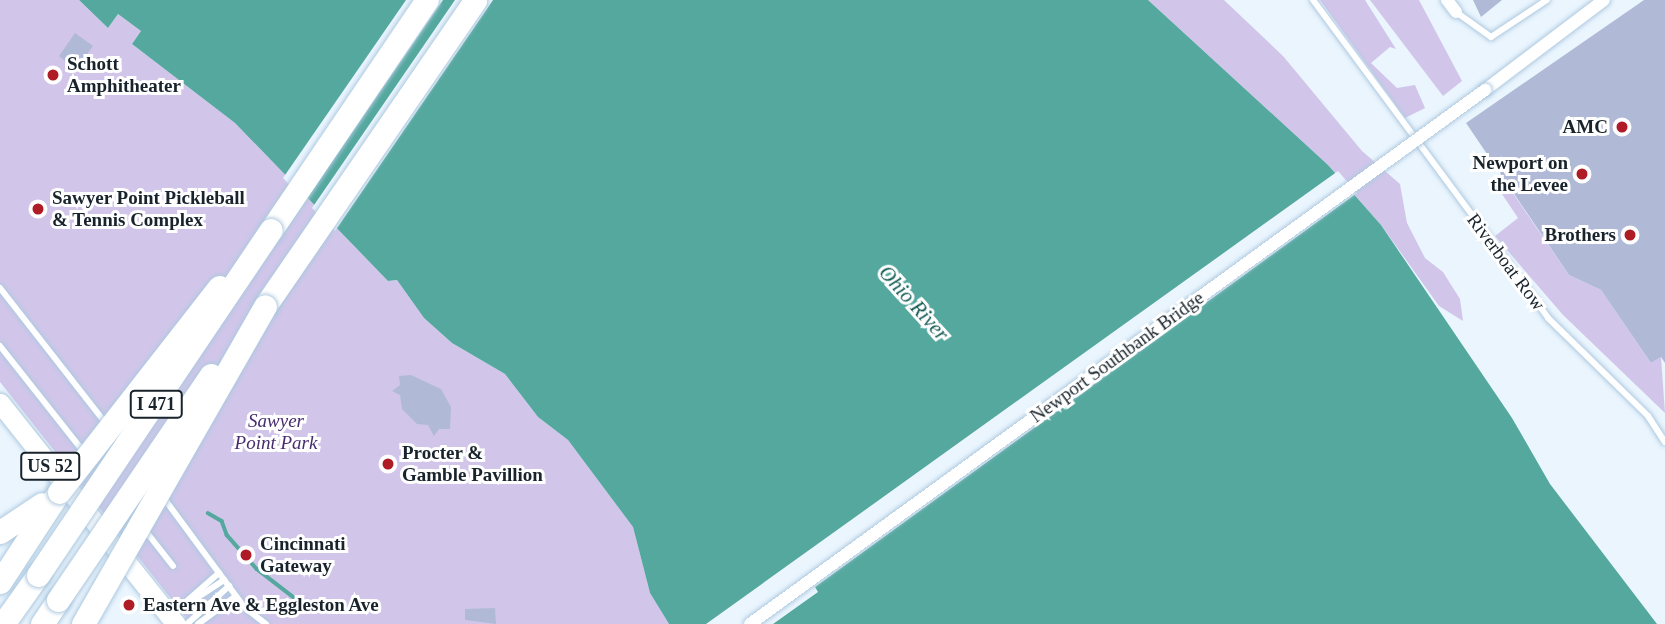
<!DOCTYPE html>
<html>
<head>
<meta charset="utf-8">
<style>
	body { margin:0 }
	#map { position:relative; width:1665px; height:624px; overflow:hidden; background:#eaf5fe; font-family:"Times New Roman",serif }
	div>[style] { position:absolute }
	[style*='--x'] { left:calc(var(--x)*1px); top:calc(var(--y)*1px); width:calc(var(--w)*1px); rotate:calc(var(--a)*1deg) }
	.green>* { inset:0; background:#d1c6ea }
	.water>* { inset:0; background:#54a89e }
	.pier>* { inset:0; background:#eaf5fe }
	.stream>* { height:3.5px; margin:-1.75px; padding:0 1.75px; transform-origin:1.75px; border-radius:1.75px; background:#54a89e }
	.building>* { inset:0; background:#b0bad7 }
	.roads { filter:drop-shadow(0 0 2px #aec9df) drop-shadow(0 0 2px #aec9df) }
	.lane>* { height:6px; margin:-3px; padding:0 3px; transform-origin:3px; border-radius:3px; background:#fff }
	.street>* { height:12px; margin:-6px; padding:0 6px; transform-origin:6px; border-radius:6px; background:#fff }
	.primary>* { height:19px; margin:-9.5px; padding:0 9.5px; transform-origin:9.5px; border-radius:9.5px; background:#fff }
	.highway>* { height:23px; margin:-11.5px; padding:0 11.5px; transform-origin:11.5px; border-radius:11.5px; background:#fff }
	.bridges { filter:drop-shadow(0 0 2px #aec9df) drop-shadow(0 0 2px #aec9df) }
	.street-bridge>* { height:12px; margin:-6px; padding:0 6px; transform-origin:6px; border-radius:6px; background:#fff }
	.highway-bridge>* { height:23px; margin:-11.5px; padding:0 11.5px; transform-origin:11.5px; border-radius:11.5px; background:#fff }
	.dots>* { width:19px; height:19px; translate:-50% -50%; box-sizing:border-box; border:4px solid #fff; border-radius:50% }
	span { translate:-50% -50%; white-space:nowrap; text-align:center; line-height:1.15; -webkit-text-stroke:6px #fff; paint-order:stroke }
	.shield-label span { padding:2px 5px; background:#fff; border:2px solid; border-radius:5px; -webkit-text-stroke-width:0 }
	.shield-label { font-size:18px; color:#18232b; font-weight:700 }
	.poi-label { font-size:19px; color:#18232b; font-weight:700 }
	.left { translate:0 -50%; text-align:left }
	.right { translate:-100% -50%; text-align:right }
	.street-label { font-size:19px; color:#18232b }
	.park-label { font-size:19px; color:#472c70; font-style:italic }
	.water-label { font-size:21px; color:#135a54; font-style:italic }
</style>
</head>
<body>
<div id="map">
	<div class="green">
		<div style="clip-path:polygon(0 0,79px 0,108px 28px,118px 14px,141px 31px,132px 44px,235px 123px,388px 281px,397px 280px,424px 318px,452px 343px,505px 374px,538px 417px,568px 440px,633px 527px,650px 593px,669px 624px,191px 624px,0 382px)"></div>
		<div style="clip-path:polygon(1148px 0,1224px 0,1283px 56px,1362px 151px,1400px 184px,1407px 223px,1425px 258px,1443px 272px,1460px 299px,1463px 321px,1439px 306px,1381px 225px,1328px 165px)"></div>
		<div style="clip-path:polygon(1320px 0,1365px 0,1396px 49px,1390px 47px,1371px 63px,1397px 88px,1415px 85px,1425px 108px,1405px 118px)"></div>
		<div style="clip-path:polygon(1370px 0,1419px 0,1462px 81px,1443px 96px)"></div>
		<div style="clip-path:polygon(1510px 189px,1569px 275px,1601px 290px,1651px 363px,1661px 357px,1665px 413px,1563px 315px,1495px 236px,1518px 218px,1502px 194px)"></div>
	</div>
	<div class="water">
		<div style="clip-path:polygon(79px 0,1148px 0,1328px 165px,1381px 225px,1512px 418px,1550px 484px,1657px 624px,669px 624px,650px 593px,633px 527px,568px 440px,538px 417px,505px 374px,452px 343px,424px 318px,397px 280px,388px 281px,235px 123px,132px 44px,141px 31px,118px 14px,108px 28px)"></div>
	</div>
	<div class="pier">
		<div style="clip-path:polygon(406px 0,443px 0,305px 201px,283px 178px)"></div>
		<div style="clip-path:polygon(455px 0,493px 0,335px 231px,312px 208px)"></div>
		<div style="clip-path:polygon(1338px 171px,1357px 193px,815px 587px,818px 592px,773px 624px,706px 624px)"></div>
	</div>
	<div class="stream">
		<div style="--x:208;--y:513;--w:16;--a:30"></div>
		<div style="--x:222;--y:521;--w:15;--a:70"></div>
		<div style="--x:227;--y:535;--w:45;--a:48.6"></div>
		<div style="--x:257;--y:569;--w:49;--a:37.6"></div>
	</div>
	<div class="building">
		<div style="clip-path:polygon(1473px 0,1502px 0,1481px 17px)"></div>
		<div style="clip-path:polygon(1644px 0,1665px 0,1665px 363px,1661px 357px,1651px 363px,1601px 290px,1569px 275px,1466px 123px)"></div>
		<div style="clip-path:polygon(75px 33px,93px 46px,76px 70px,59px 56px)"></div>
		<div style="clip-path:polygon(411px 375px,441px 389px,451px 407px,450px 429px,439px 429px,434px 436px,428px 425px,417px 424px,402px 409px,400px 395px,392px 391px,400px 385px,399px 376px)"></div>
		<div style="clip-path:polygon(495px 608px,496px 624px,465px 620px,465px 609px)"></div>
	</div>
	<div class="roads">
		<div class="lane">
			<div style="--x:1313;--y:0;--w:395;--a:53.5"></div>
			<div style="--x:1548;--y:318;--w:140;--a:44.4"></div>
			<div style="--x:1648;--y:416;--w:31;--a:57"></div>
			<div style="--x:1456;--y:12;--w:43;--a:35.5"></div>
			<div style="--x:1491;--y:37;--w:67;--a:-33.5"></div>
			<div style="--x:0;--y:288;--w:198;--a:52"></div>
			<div style="--x:0;--y:346;--w:134;--a:51.7"></div>
			<div style="--x:163;--y:497;--w:137;--a:53.6"></div>
			<div style="--x:244;--y:607;--w:28;--a:38"></div>
			<div style="--x:144;--y:529;--w:47;--a:51.9"></div>
			<div style="--x:171;--y:615;--w:64;--a:-33.4"></div>
			<div style="--x:171;--y:615;--w:64;--a:-41.2"></div>
			<div style="--x:187;--y:624;--w:57;--a:-42.1"></div>
			<div style="--x:198;--y:624;--w:47;--a:-36.4"></div>
		</div>
		<div class="street">
			<div style="--x:1447;--y:0;--w:15;--a:53"></div>
			<div style="--x:1485;--y:90;--w:149;--a:-37.1"></div>
		</div>
		<div class="primary">
			<div style="--x:0;--y:403;--w:283;--a:51.5"></div>
		</div>
		<div class="highway">
			<div style="--x:271;--y:230;--w:278;--a:-55.9"></div>
			<div style="--x:265;--y:306;--w:371;--a:-55.5"></div>
			<div style="--x:0;--y:532;--w:50;--a:-33.7"></div>
			<div style="--x:0;--y:582;--w:108;--a:-56.8"></div>
			<div style="--x:3;--y:624;--w:60;--a:-54.5"></div>
			<div style="--x:42;--y:624;--w:29;--a:-56"></div>
		</div>
	</div>
	<div class="bridges">
		<div class="street-bridge">
			<div style="--x:750;--y:624;--w:909;--a:-36"></div>
		</div>
		<div class="highway-bridge">
			<div style="--x:59;--y:492;--w:260;--a:-52"></div>
			<div style="--x:38;--y:575;--w:416;--a:-56"></div>
			<div style="--x:58;--y:600;--w:272;--a:-55.8"></div>
			<div style="--x:83;--y:624;--w:366;--a:-60.2"></div>
		</div>
	</div>
	<div class="dots">
		<div style="left:53px;top:75px;background:#af1c26"></div>
		<div style="left:1622px;top:127px;background:#af1c26"></div>
		<div style="left:1582px;top:174px;background:#af1c26"></div>
		<div style="left:38px;top:209px;background:#af1c26"></div>
		<div style="left:1630px;top:235px;background:#af1c26"></div>
		<div style="left:388px;top:464px;background:#af1c26"></div>
		<div style="left:246px;top:555px;background:#af1c26"></div>
		<div style="left:129px;top:605px;background:#af1c26"></div>
	</div>
	<div class="shield-label">
		<span style="left:156px;top:404px">I 471</span>
		<span style="left:50px;top:466px">US 52</span>
	</div>
	<div class="poi-label">
		<span class="left" style="left:67px;top:75px">Schott<br>Amphitheater</span>
		<span class="right" style="left:1608px;top:127px">AMC</span>
		<span class="right" style="left:1568px;top:174px">Newport on<br>the Levee</span>
		<span class="left" style="left:52px;top:209px">Sawyer Point Pickleball<br>&amp; Tennis Complex</span>
		<span class="right" style="left:1616px;top:235px">Brothers</span>
		<span class="left" style="left:402px;top:464px">Procter &amp;<br>Gamble Pavillion</span>
		<span class="left" style="left:260px;top:555px">Cincinnati<br>Gateway</span>
		<span class="left" style="left:143px;top:605px">Eastern Ave &amp; Eggleston Ave</span>
	</div>
	<div class="street-label">
		<span style="left:1506px;top:262px;rotate:53deg">Riverboat Row</span>
		<span style="left:1117px;top:357px;rotate:-36deg">Newport Southbank Bridge</span>
	</div>
	<div class="park-label">
		<span style="left:276px;top:432px">Sawyer<br>Point Park</span>
	</div>
	<div class="water-label">
		<span style="left:914px;top:303px;rotate:48deg">Ohio River</span>
	</div>
</div>
</body>
</html>
